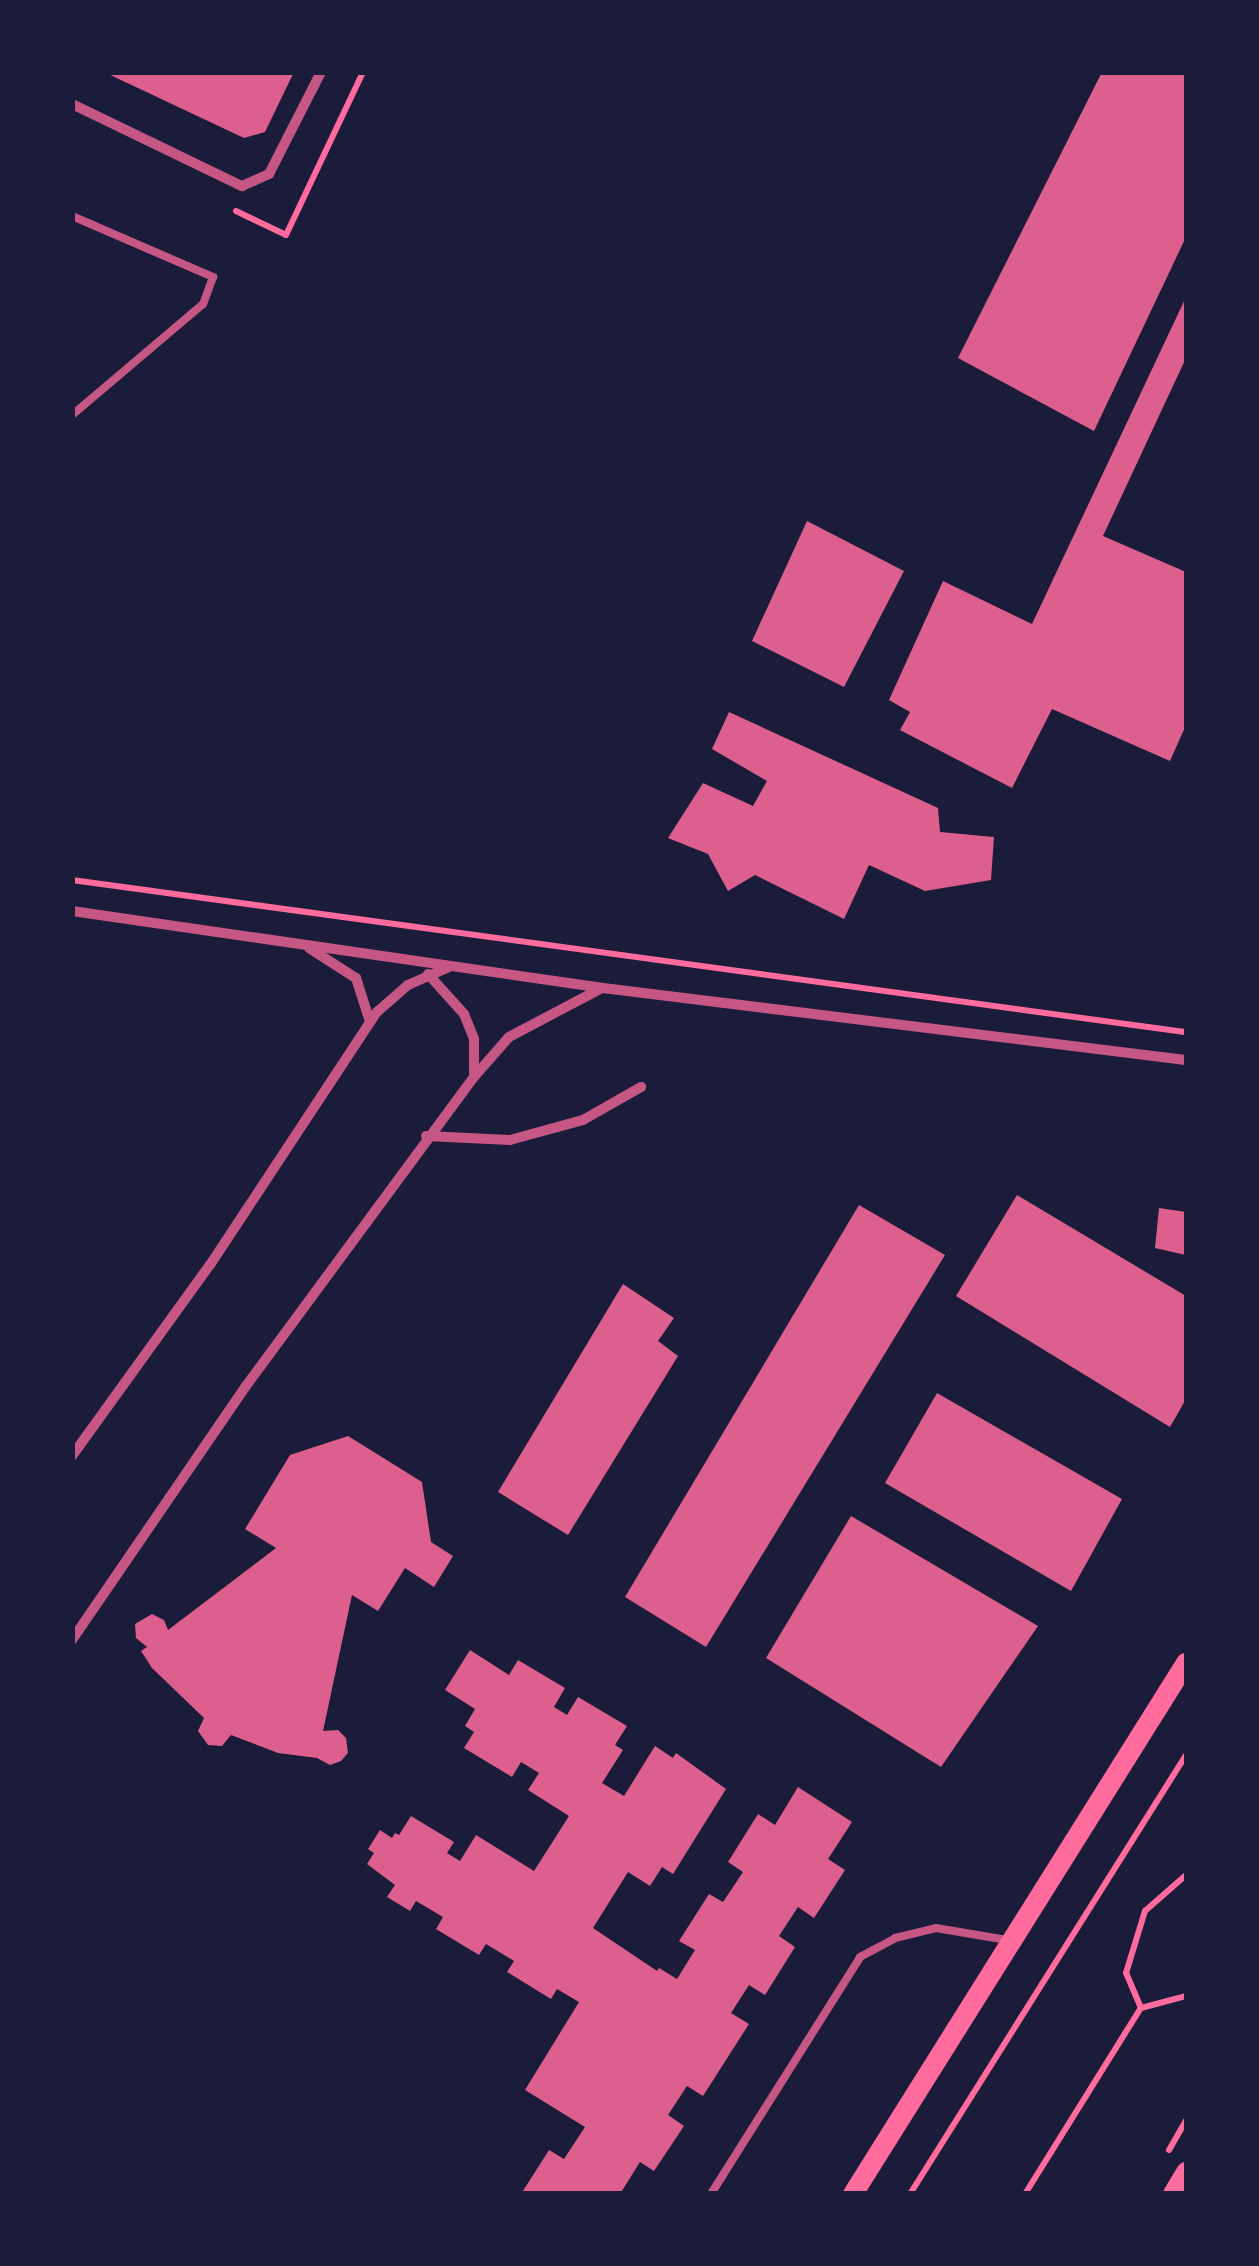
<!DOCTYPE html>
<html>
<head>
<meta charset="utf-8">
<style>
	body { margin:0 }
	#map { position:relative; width:1259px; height:2266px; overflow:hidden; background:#1b1b3a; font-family:"PT Sans",sans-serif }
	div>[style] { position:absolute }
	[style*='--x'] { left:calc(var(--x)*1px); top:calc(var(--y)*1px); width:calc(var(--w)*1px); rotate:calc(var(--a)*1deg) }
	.building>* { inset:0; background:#dd5f8e }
	.path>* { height:6px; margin:-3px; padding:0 3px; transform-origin:3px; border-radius:3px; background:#ff6b9d }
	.service>* { height:8px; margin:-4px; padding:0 4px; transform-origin:4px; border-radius:4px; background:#c65784 }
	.minor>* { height:10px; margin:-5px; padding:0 5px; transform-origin:5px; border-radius:5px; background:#c65784 }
	.secondary>* { height:20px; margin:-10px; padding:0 10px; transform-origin:10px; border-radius:10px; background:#ff6b9d }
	span { translate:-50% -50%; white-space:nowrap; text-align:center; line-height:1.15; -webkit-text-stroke:10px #1b1b3a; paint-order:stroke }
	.frame { position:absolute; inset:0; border:75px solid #1b1b3a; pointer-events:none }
</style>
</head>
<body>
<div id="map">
	<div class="building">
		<div style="clip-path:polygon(104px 72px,294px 72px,265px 132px,244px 138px)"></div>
		<div style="clip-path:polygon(1102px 72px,1186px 72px,1186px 237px,1094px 431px,958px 358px)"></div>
		<div style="clip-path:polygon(1186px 297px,1186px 358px,1103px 536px,1186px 572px,1186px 725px,1170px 761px,1052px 709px,1012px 788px,900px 730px,910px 712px,889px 700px,943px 581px,1032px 624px)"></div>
		<div style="clip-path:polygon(807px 521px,904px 571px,844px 687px,752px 641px)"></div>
		<div style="clip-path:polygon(729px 712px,938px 808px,940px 832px,994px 837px,991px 880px,925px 891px,869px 865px,844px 919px,755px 875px,728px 891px,708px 854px,668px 838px,703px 783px,753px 806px,767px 781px,712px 749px)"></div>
		<div style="clip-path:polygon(1017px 1195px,1186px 1296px,1186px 1399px,1170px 1427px,956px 1296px)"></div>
		<div style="clip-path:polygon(859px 1205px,945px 1255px,706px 1647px,625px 1597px)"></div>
		<div style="clip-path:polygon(1159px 1208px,1186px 1212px,1186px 1255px,1155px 1248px)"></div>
		<div style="clip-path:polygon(623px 1284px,674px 1318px,658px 1341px,678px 1356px,568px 1535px,498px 1492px)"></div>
		<div style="clip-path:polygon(937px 1393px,1122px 1499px,1071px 1591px,885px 1483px)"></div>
		<div style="clip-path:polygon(348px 1436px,422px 1482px,431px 1542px,453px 1556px,434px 1587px,405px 1568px,378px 1611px,352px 1595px,323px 1731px,338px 1730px,346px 1738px,348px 1753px,341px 1761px,330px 1765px,317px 1758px,278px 1753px,231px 1735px,222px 1746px,208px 1745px,198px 1731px,204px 1718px,152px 1668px,141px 1651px,147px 1647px,136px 1638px,135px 1624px,152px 1614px,164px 1620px,168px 1630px,276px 1548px,245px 1529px,290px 1455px)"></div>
		<div style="clip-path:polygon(851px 1516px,1038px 1626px,941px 1767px,766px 1658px)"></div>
		<div style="clip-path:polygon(470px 1650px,509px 1675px,518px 1660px,565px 1688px,554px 1707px,567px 1715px,578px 1697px,627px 1726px,615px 1745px,623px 1750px,602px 1783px,624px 1796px,655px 1746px,673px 1758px,676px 1753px,726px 1789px,673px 1874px,662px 1867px,650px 1886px,628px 1872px,593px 1928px,657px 1971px,659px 1968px,677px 1979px,695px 1950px,679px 1941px,709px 1894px,723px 1902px,743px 1872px,728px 1862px,758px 1814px,775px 1825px,798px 1787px,852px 1822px,828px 1859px,845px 1870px,814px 1918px,798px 1907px,779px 1936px,795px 1947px,765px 1995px,749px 1985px,731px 2013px,749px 2024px,703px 2096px,687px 2086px,668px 2115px,684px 2126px,654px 2171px,640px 2162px,620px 2194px,521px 2194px,549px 2150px,564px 2159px,585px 2127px,525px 2090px,579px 2002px,557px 1989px,551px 1999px,507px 1972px,514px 1961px,486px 1944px,479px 1955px,436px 1929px,443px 1917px,416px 1901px,410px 1911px,387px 1897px,395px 1885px,367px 1864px,374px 1853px,368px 1849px,380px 1830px,392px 1838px,395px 1833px,399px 1835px,411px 1816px,454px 1842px,447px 1853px,460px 1861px,476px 1835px,534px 1871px,569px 1816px,528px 1790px,539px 1773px,521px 1762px,512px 1777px,464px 1748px,474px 1732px,465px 1726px,475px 1709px,445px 1690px)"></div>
	</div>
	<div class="path">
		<div style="--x:236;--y:211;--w:55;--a:25.6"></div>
		<div style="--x:286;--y:235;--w:180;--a:-64.7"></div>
		<div style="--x:72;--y:880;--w:1123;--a:7.78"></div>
		<div style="--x:1141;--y:2008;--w:38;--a:-113"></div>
		<div style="--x:1126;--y:1973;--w:65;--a:-73"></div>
		<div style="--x:1145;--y:1911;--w:55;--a:-41.3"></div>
		<div style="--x:1169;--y:2150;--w:34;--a:-60"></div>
		<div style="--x:910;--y:2194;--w:519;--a:-57.84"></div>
		<div style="--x:1025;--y:2194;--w:219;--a:-58.1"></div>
		<div style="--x:1141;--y:2008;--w:47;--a:-14.9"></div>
	</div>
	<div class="service">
		<div style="--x:72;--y:216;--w:154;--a:23.4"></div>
		<div style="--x:213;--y:277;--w:29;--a:110"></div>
		<div style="--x:203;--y:304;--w:172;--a:139.7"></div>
		<div style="--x:711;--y:2194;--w:280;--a:-57.8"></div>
		<div style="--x:860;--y:1957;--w:40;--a:-28"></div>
		<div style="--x:895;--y:1938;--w:42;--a:-13.7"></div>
		<div style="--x:936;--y:1928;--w:72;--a:9.6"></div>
	</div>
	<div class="minor">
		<div style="--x:72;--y:104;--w:189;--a:25.8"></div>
		<div style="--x:242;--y:186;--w:30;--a:-24"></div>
		<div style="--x:269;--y:174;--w:114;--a:-63"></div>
		<div style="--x:72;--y:911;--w:537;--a:8.25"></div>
		<div style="--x:603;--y:988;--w:587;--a:7.04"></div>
		<div style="--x:309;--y:948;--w:56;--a:32.6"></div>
		<div style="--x:356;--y:978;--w:46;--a:72.3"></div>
		<div style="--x:428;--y:974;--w:54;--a:48"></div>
		<div style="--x:464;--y:1014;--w:27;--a:68"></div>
		<div style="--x:474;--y:1039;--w:37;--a:90"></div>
		<div style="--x:426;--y:1136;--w:84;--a:2.7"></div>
		<div style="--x:510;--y:1140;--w:76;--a:-15.3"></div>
		<div style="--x:583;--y:1120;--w:67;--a:-29.6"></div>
		<div style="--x:72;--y:1456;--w:236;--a:-54.2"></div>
		<div style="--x:210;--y:1265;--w:303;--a:-56.6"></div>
		<div style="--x:377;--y:1012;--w:41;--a:-41.1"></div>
		<div style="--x:408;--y:985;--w:45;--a:-23.7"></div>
		<div style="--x:72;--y:1640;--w:308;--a:-55.6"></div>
		<div style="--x:246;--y:1386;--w:384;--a:-53.6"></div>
		<div style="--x:474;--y:1077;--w:53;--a:-48.8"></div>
		<div style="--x:509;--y:1037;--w:105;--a:-27.8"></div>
	</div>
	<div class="secondary">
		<div style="--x:853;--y:2194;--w:627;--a:-57.91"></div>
		<div style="--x:1173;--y:2194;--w:26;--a:-59"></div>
	</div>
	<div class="frame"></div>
</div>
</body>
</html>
